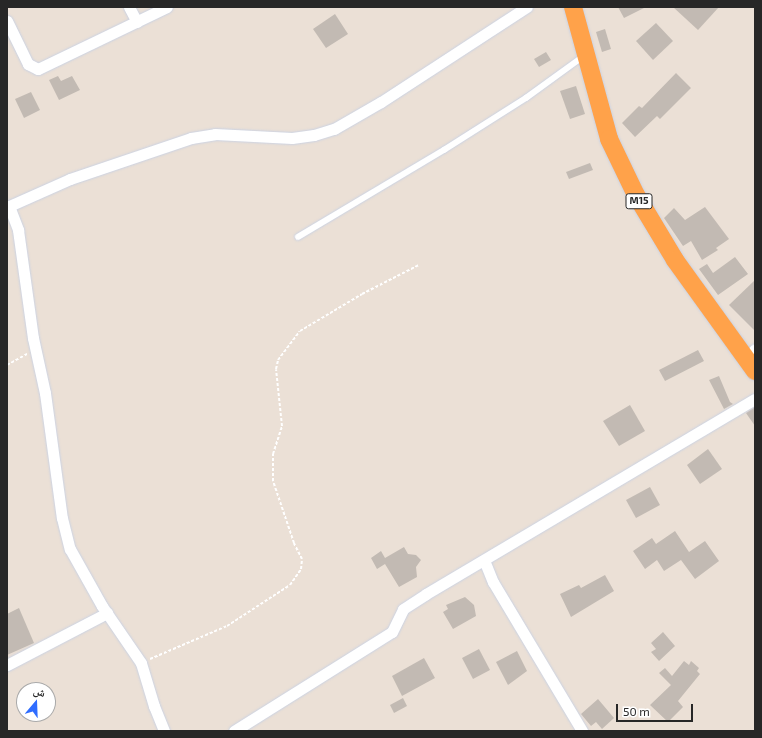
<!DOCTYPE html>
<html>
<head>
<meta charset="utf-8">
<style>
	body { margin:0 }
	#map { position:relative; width:762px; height:738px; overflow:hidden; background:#ebe0d6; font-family:"Exo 2","Noto Naskh Arabic",sans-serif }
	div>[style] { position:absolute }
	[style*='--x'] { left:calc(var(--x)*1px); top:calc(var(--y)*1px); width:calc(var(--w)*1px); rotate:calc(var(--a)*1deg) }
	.building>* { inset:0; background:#c2bab3 }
	.path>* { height:2px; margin-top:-1px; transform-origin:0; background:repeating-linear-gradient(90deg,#fff 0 3px,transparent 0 5px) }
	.roads { filter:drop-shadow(0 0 1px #cbd2e2) drop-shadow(0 0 1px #cbd2e2) }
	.service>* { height:5.5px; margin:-2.75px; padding:0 2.75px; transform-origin:2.75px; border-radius:2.75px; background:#fff }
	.minor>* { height:11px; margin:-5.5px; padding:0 5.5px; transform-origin:5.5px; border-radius:5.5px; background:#fff }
	.trunk>* { height:18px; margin:-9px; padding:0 9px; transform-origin:9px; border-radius:9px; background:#ffa24a }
	span { translate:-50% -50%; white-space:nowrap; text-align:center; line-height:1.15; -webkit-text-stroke:4px #fff; paint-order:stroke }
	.shield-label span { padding:1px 3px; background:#fff; border:1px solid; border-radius:3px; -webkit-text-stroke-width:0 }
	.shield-label { font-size:10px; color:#272727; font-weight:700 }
	.frame { position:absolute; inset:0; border:8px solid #272727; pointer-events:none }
	.north { position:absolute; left:16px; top:682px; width:40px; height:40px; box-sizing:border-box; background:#fff; border:1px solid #a9a9a9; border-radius:50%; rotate:19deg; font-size:11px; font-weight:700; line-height:16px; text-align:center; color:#272727 }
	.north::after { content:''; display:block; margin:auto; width:14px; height:18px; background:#2f6dff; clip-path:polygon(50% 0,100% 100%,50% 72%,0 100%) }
	.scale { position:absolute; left:616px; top:704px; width:77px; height:18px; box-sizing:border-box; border:2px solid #272727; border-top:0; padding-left:5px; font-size:12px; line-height:14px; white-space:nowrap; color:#272727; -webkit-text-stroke:3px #fff; paint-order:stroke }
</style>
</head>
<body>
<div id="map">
	<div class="building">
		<div style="clip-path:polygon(618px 7px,646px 7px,624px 18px)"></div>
		<div style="clip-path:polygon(673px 7px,719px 7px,698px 30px)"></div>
		<div style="clip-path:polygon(335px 14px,348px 34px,326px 48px,313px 29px)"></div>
		<div style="clip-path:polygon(656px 23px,673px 41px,653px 60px,636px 41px)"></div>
		<div style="clip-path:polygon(605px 29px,611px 49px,602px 52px,596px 32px)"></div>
		<div style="clip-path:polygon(546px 52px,551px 60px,539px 67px,534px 59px)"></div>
		<div style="clip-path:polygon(676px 73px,691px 88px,660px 119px,657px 116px,635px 137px,622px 123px,639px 106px,642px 108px)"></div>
		<div style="clip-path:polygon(58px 76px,61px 81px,72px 76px,80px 90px,59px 100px,49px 80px)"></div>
		<div style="clip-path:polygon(576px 86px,585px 114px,570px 119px,560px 91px)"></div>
		<div style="clip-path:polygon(31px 92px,40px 110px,24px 118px,15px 99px)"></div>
		<div style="clip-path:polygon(590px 163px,593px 170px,569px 179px,566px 172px)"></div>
		<div style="clip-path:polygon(705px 207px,729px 239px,716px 248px,718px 250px,702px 260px,691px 241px,683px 246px,664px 218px,674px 208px,685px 220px)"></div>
		<div style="clip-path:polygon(735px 257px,748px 274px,718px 295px,699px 269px,707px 264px,713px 273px)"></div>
		<div style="clip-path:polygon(755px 280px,755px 331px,729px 305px)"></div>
		<div style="clip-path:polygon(698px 350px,704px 361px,665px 381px,659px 370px)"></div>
		<div style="clip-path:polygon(719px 376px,730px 402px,733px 404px,724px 409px,709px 380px)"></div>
		<div style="clip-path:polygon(630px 405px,645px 431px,619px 446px,603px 421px)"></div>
		<div style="clip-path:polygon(755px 407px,755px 426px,746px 413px)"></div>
		<div style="clip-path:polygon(708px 449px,722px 469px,700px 484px,687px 465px)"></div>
		<div style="clip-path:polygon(650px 487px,660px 505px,636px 518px,626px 500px)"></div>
		<div style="clip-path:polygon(675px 531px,689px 552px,705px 541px,719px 561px,695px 579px,681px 560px,664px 571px,657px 560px,645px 569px,633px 551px,652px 538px,656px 544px)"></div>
		<div style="clip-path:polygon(404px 547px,408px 554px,416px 555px,421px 560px,416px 567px,417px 577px,399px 587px,385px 564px,377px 569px,371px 558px,381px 551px,385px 558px)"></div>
		<div style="clip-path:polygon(605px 575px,614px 591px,571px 617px,560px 594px,579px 585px,581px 588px)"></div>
		<div style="clip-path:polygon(465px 597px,474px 605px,476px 616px,453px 629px,443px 612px,448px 609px,446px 605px)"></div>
		<div style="clip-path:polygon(19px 608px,34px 643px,7px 655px,7px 614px)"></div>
		<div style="clip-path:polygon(663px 632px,675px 646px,659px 661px,651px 652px,656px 649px,651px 643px)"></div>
		<div style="clip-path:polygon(479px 649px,490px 670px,473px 679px,462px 658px)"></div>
		<div style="clip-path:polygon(517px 651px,527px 671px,508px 685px,496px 662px)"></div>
		<div style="clip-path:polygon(424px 658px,435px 678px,402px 696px,392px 676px)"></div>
		<div style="clip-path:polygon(684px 661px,689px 665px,691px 661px,699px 668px,697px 671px,700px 674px,678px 701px,683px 707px,668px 722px,650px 705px,671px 685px,659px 673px,665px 668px,672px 676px)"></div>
		<div style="clip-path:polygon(403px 698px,407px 706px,394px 713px,390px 705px)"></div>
		<div style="clip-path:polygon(598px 699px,614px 718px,602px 729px,596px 722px,591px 726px,581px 714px)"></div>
	</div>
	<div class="path">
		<div style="--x:7;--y:365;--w:23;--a:-29"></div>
		<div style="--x:150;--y:659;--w:84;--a:-23.2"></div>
		<div style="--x:227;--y:626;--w:75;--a:-33.1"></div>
		<div style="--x:290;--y:585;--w:19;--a:-55"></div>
		<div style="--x:301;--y:569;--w:10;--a:-84"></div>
		<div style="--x:302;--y:559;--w:18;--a:-117"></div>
		<div style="--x:294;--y:543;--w:65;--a:-108.7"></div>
		<div style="--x:273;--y:481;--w:27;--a:-90"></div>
		<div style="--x:273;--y:454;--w:29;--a:-72"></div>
		<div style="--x:282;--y:426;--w:57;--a:-96"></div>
		<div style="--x:276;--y:369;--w:9;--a:-77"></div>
		<div style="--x:278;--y:360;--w:36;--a:-53"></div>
		<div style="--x:300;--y:331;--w:72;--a:-30.8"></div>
		<div style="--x:362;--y:294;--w:64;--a:-27"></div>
	</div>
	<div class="roads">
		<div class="service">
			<div style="--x:298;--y:237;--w:170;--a:-30.8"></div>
			<div style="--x:444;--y:150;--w:97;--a:-32.4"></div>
			<div style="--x:526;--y:98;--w:72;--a:-35.9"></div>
		</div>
		<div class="minor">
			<div style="--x:129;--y:7;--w:17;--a:62"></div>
			<div style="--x:7;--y:21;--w:48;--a:64"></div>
			<div style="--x:28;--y:64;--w:11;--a:27"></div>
			<div style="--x:38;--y:69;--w:143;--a:-25.7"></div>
			<div style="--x:9;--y:206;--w:26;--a:69"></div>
			<div style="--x:18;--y:230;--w:109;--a:82.1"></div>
			<div style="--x:33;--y:338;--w:56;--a:77.7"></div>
			<div style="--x:45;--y:393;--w:126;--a:82.3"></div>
			<div style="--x:62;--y:518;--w:32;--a:76"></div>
			<div style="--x:70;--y:549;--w:65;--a:60.7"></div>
			<div style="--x:102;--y:606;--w:69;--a:55.6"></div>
			<div style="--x:141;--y:663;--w:45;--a:73.2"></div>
			<div style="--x:154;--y:706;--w:27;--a:68"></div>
			<div style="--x:7;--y:207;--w:69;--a:-24"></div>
			<div style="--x:70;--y:179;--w:128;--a:-18.7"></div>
			<div style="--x:191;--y:138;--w:24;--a:-9"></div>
			<div style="--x:215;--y:134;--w:77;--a:3"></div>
			<div style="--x:292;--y:138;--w:22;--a:-8"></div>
			<div style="--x:314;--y:135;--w:21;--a:-17"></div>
			<div style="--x:334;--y:129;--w:54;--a:-29.9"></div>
			<div style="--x:381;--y:102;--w:174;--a:-33.1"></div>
			<div style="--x:746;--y:359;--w:13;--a:-48"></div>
			<div style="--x:484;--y:560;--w:24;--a:68"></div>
			<div style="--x:493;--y:582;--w:174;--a:59.1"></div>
			<div style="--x:7;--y:665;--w:113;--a:-27.5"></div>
			<div style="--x:234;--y:731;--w:186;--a:-32.1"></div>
			<div style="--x:392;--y:632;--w:25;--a:-64"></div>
			<div style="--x:403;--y:609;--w:27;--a:-33"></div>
			<div style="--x:426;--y:594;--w:382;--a:-30.7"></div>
		</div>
		<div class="trunk">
			<div style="--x:573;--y:7;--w:137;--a:74.7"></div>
			<div style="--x:609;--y:139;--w:62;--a:64.3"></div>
			<div style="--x:636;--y:195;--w:76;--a:59"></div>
			<div style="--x:675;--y:260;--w:137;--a:54.2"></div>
		</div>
	</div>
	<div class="shield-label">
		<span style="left:639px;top:201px">M15</span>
	</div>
	<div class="frame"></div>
	<div class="north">ش</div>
	<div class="scale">50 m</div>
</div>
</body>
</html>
